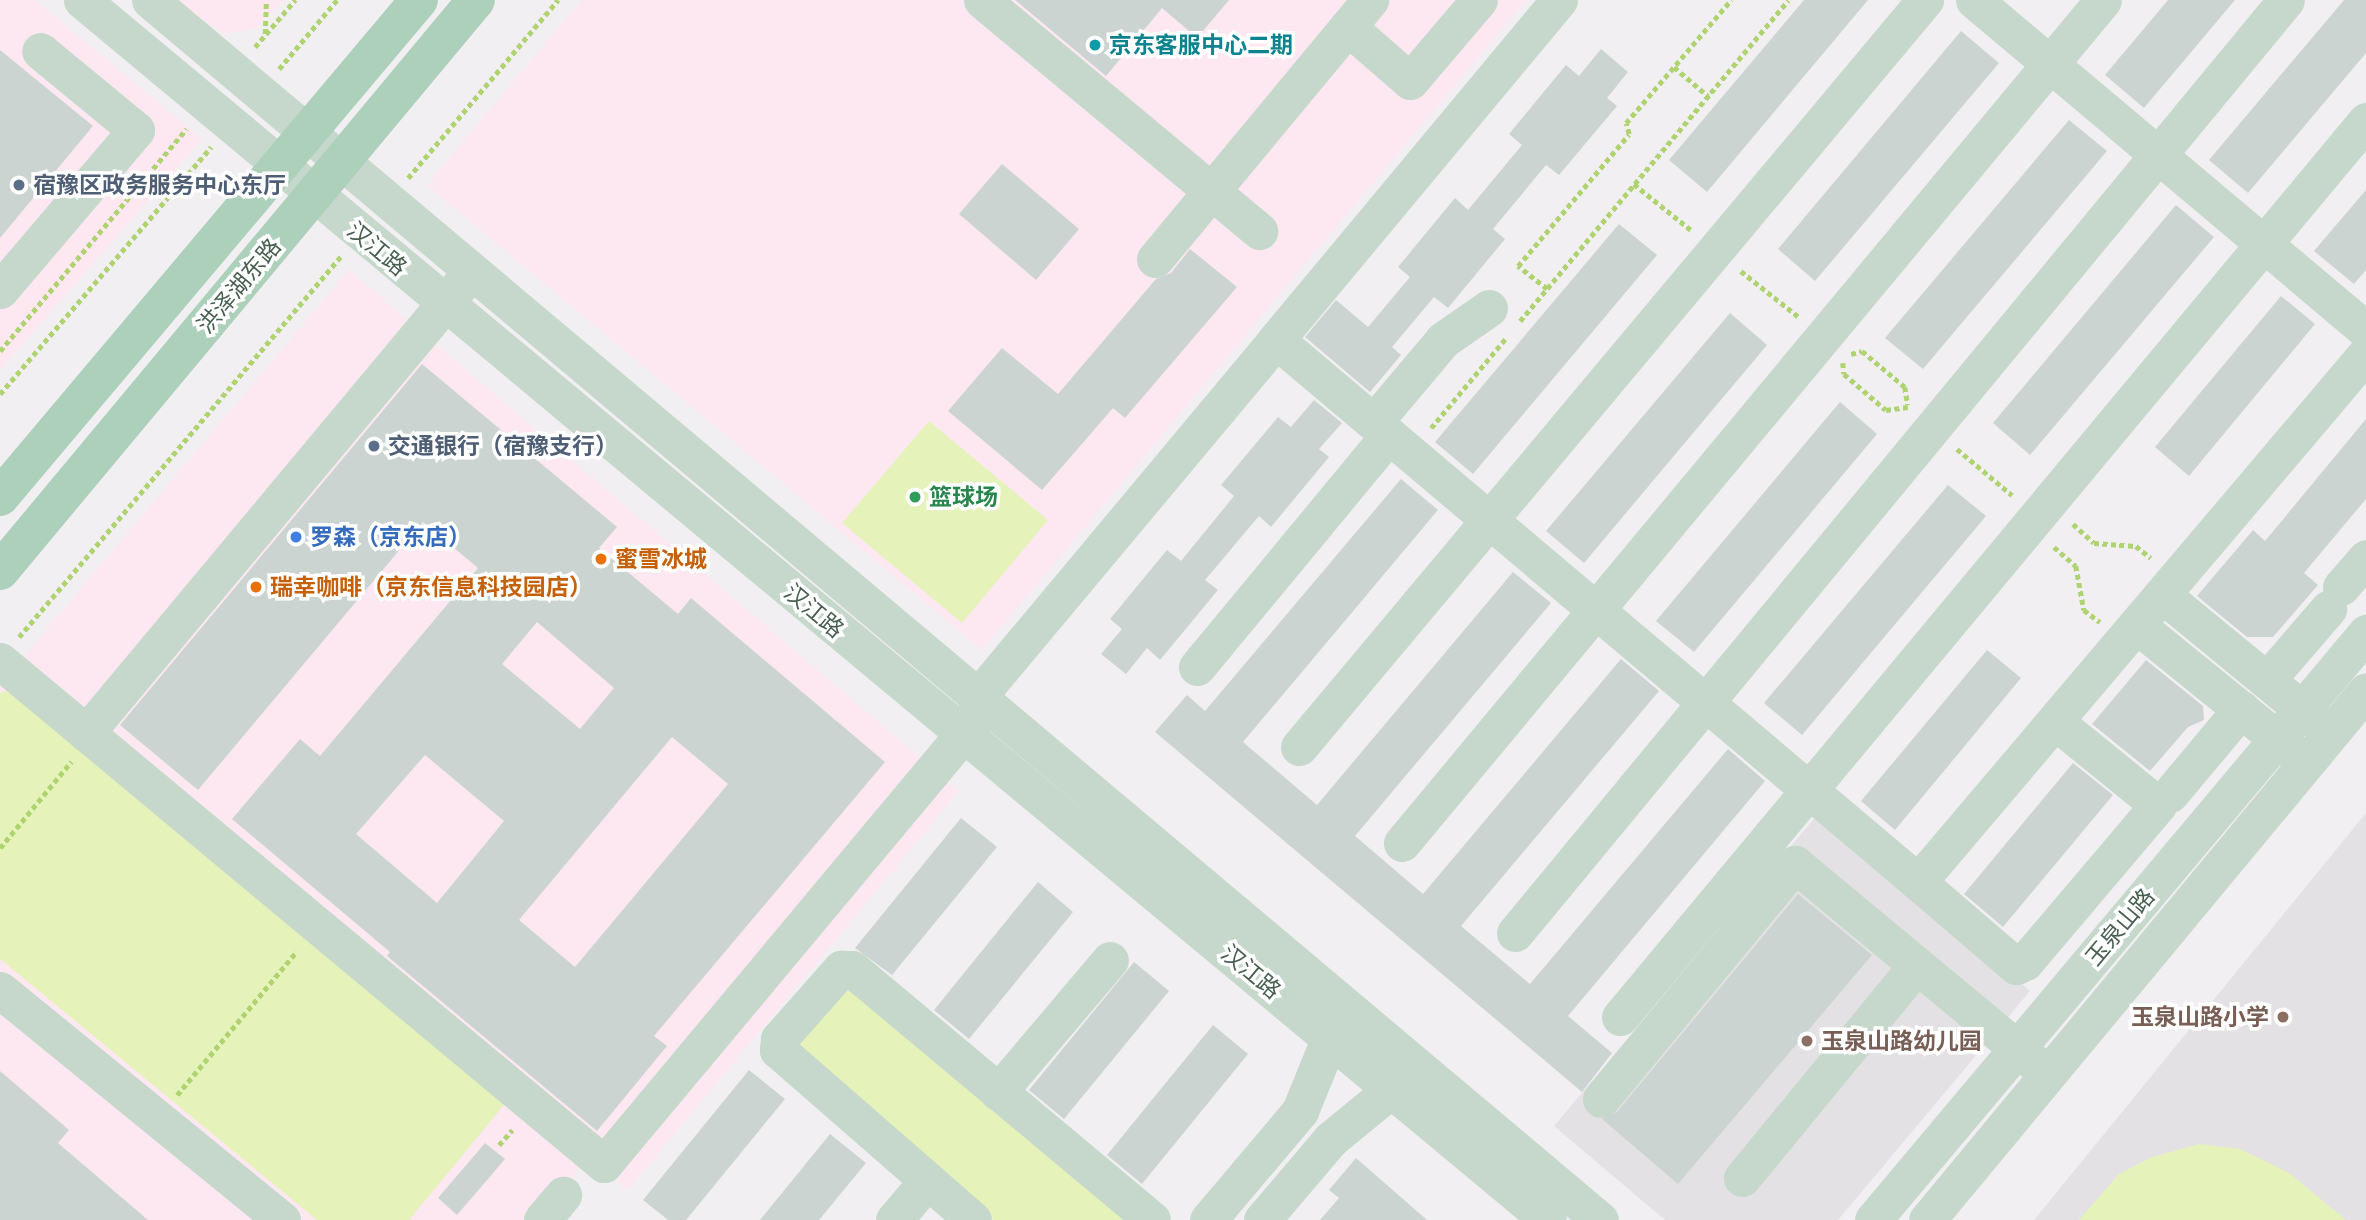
<!DOCTYPE html>
<html>
<head>
<meta charset="utf-8">
<style>
	body { margin:0 }
	#map { position:relative; width:2366px; height:1220px; overflow:hidden; background:#f2eff2; font-family:Ubuntu,"Noto Sans SC",sans-serif }
	div>[style] { position:absolute }
	[style*='--x'] { left:calc(var(--x)*1px); top:calc(var(--y)*1px); width:calc(var(--w)*1px); rotate:calc(var(--a)*1deg) }
	.commercial>* { inset:0; background:#fde8f1 }
	.education>* { inset:0; background:#e3e1e3 }
	.green>* { inset:0; background:#e5f3bb }
	.building>* { inset:0; background:#cbd4d1 }
	.path>* { height:4.5px; margin-top:-2.25px; transform-origin:0; background:repeating-linear-gradient(90deg,#afd370 0 5px,transparent 0 8.5px) }
	.minor>* { height:37px; margin:-18.5px; padding:0 18.5px; transform-origin:18.5px; border-radius:18.5px; background:#c5d8cb }
	.major>* { height:38px; margin:-19px; padding:0 19px; transform-origin:19px; border-radius:19px; background:#add0ba }
	.dots>* { width:19px; height:19px; translate:-50% -50%; box-sizing:border-box; border:4px solid #fff; border-radius:50% }
	span { translate:-50% -50%; white-space:nowrap; text-align:center; line-height:1.15; -webkit-text-stroke:7px #fff; paint-order:stroke }
	.culture-label { font-size:23px; color:#0d838f; font-weight:700 }
	.left { translate:0 -50%; text-align:left }
	.service-label { font-size:23px; color:#4e5e75; font-weight:700 }
	.street-label { font-size:23px; color:#465f4e }
	.leisure-label { font-size:23px; color:#27864d; font-weight:700 }
	.shop-label { font-size:23px; color:#366cbe; font-weight:700 }
	.food-label { font-size:23px; color:#c56008; font-weight:700 }
	.education-label { font-size:23px; color:#785e54; font-weight:700 }
	.right { translate:-100% -50%; text-align:right }
</style>
</head>
<body>
<div id="map">
	<div class="commercial">
		<div style="clip-path:polygon(0 0,35px 0,202px 139px,0 370px)"></div>
		<div style="clip-path:polygon(174px 0,284px 0,257px 28px,224px 34px)"></div>
		<div style="clip-path:polygon(582px 0,1526px 0,982px 650px,427px 185px)"></div>
		<div style="clip-path:polygon(349px 270px,959px 791px,628px 1190px,588px 1157px,534px 1220px,0 1220px,0 685px)"></div>
	</div>
	<div class="education">
		<div style="clip-path:polygon(2366px 813px,2366px 1220px,2034px 1220px)"></div>
		<div style="clip-path:polygon(1818px 814px,2030px 991px,1838px 1220px,1665px 1220px,1554px 1126px)"></div>
	</div>
	<div class="green">
		<div style="clip-path:polygon(929px 421px,1048px 520px,962px 623px,842px 523px)"></div>
		<div style="clip-path:polygon(23px 684px,513px 1094px,409px 1220px,317px 1220px,0 959px,0 693px)"></div>
		<div style="clip-path:polygon(843px 983px,1131px 1220px,994px 1220px,794px 1046px)"></div>
		<div style="clip-path:polygon(2200px 1144px,2240px 1149px,2289px 1173px,2346px 1220px,2079px 1220px,2119px 1174px,2152px 1157px)"></div>
	</div>
	<div class="building">
		<div style="clip-path:polygon(1015px 0,1229px 0,1197px 38px,1162px 8px,1106px 76px)"></div>
		<div style="clip-path:polygon(1804px 0,1868px 0,1707px 192px,1669px 160px)"></div>
		<div style="clip-path:polygon(2168px 0,2235px 0,2144px 108px,2105px 75px)"></div>
		<div style="clip-path:polygon(2344px 0,2366px 0,2366px 53px,2248px 193px,2209px 160px)"></div>
		<div style="clip-path:polygon(1961px 31px,1999px 63px,1815px 281px,1778px 249px)"></div>
		<div style="clip-path:polygon(1601px 49px,1628px 72px,1607px 98px,1617px 106px,1559px 175px,1546px 165px,1493px 229px,1505px 239px,1448px 308px,1434px 297px,1392px 347px,1401px 355px,1370px 392px,1305px 337px,1336px 300px,1368px 327px,1410px 277px,1398px 267px,1455px 198px,1468px 210px,1522px 145px,1509px 134px,1566px 65px,1579px 76px)"></div>
		<div style="clip-path:polygon(0 50px,93px 126px,0 238px)"></div>
		<div style="clip-path:polygon(2069px 120px,2107px 151px,1923px 369px,1885px 338px)"></div>
		<div style="clip-path:polygon(1002px 164px,1079px 229px,1036px 280px,959px 214px)"></div>
		<div style="clip-path:polygon(2366px 190px,2366px 270px,2354px 284px,2314px 251px)"></div>
		<div style="clip-path:polygon(2176px 205px,2214px 237px,2030px 455px,1993px 423px)"></div>
		<div style="clip-path:polygon(1619px 224px,1657px 255px,1473px 474px,1435px 442px)"></div>
		<div style="clip-path:polygon(1190px 249px,1237px 287px,1125px 418px,1113px 408px,1042px 490px,948px 411px,1002px 348px,1058px 394px,1156px 279px,1171px 273px)"></div>
		<div style="clip-path:polygon(2281px 296px,2315px 324px,2189px 476px,2155px 447px)"></div>
		<div style="clip-path:polygon(1730px 313px,1767px 345px,1584px 563px,1546px 531px)"></div>
		<div style="clip-path:polygon(evenodd,422px 364px,617px 527px,599px 548px,678px 614px,691px 598px,885px 762px,654px 1036px,667px 1046px,597px 1131px,387px 956px,390px 952px,232px 819px,300px 739px,320px 756px,478px 568px,423px 522px,198px 790px,120px 725px,422px 364px,537px 622px,614px 688px,580px 729px,502px 664px,537px 622px,422px 364px,672px 737px,728px 784px,575px 967px,519px 920px,672px 737px,422px 364px,425px 755px,504px 821px,437px 903px,356px 834px,425px 755px)"></div>
		<div style="clip-path:polygon(1314px 400px,1342px 423px,1319px 449px,1329px 457px,1271px 527px,1259px 516px,1205px 580px,1218px 590px,1160px 660px,1147px 648px,1126px 674px,1101px 654px,1122px 629px,1110px 619px,1167px 550px,1181px 561px,1234px 496px,1221px 485px,1278px 417px,1291px 427px)"></div>
		<div style="clip-path:polygon(1840px 402px,1877px 434px,1694px 652px,1656px 621px)"></div>
		<div style="clip-path:polygon(2366px 419px,2366px 499px,2304px 573px,2318px 585px,2273px 637px,2247px 637px,2197px 596px,2253px 530px,2265px 541px)"></div>
		<div style="clip-path:polygon(1401px 479px,1438px 510px,1243px 742px,1317px 805px,1513px 572px,1551px 603px,1355px 836px,1423px 894px,1621px 659px,1659px 691px,1461px 926px,1530px 984px,1728px 749px,1765px 781px,1568px 1016px,1612px 1053px,1582px 1092px,1155px 732px,1187px 695px,1205px 711px)"></div>
		<div style="clip-path:polygon(1948px 485px,1986px 516px,1802px 735px,1764px 703px)"></div>
		<div style="clip-path:polygon(1987px 650px,2021px 678px,1895px 830px,1861px 801px)"></div>
		<div style="clip-path:polygon(2146px 660px,2203px 706px,2204px 720px,2188px 727px,2150px 771px,2092px 724px)"></div>
		<div style="clip-path:polygon(2073px 763px,2113px 795px,2003px 927px,1964px 894px)"></div>
		<div style="clip-path:polygon(961px 818px,997px 847px,892px 975px,855px 948px)"></div>
		<div style="clip-path:polygon(1038px 882px,1073px 912px,969px 1039px,934px 1010px)"></div>
		<div style="clip-path:polygon(1798px 894px,1872px 955px,1678px 1184px,1602px 1119px,1617px 1112px)"></div>
		<div style="clip-path:polygon(1134px 962px,1169px 991px,1064px 1119px,1029px 1090px)"></div>
		<div style="clip-path:polygon(1213px 1025px,1248px 1054px,1142px 1184px,1107px 1155px)"></div>
		<div style="clip-path:polygon(749px 1070px,785px 1099px,686px 1220px,668px 1220px,643px 1200px)"></div>
		<div style="clip-path:polygon(0 1071px,69px 1130px,58px 1143px,148px 1220px,0 1220px)"></div>
		<div style="clip-path:polygon(830px 1134px,866px 1163px,819px 1220px,760px 1220px)"></div>
		<div style="clip-path:polygon(485px 1143px,505px 1159px,457px 1215px,438px 1198px)"></div>
		<div style="clip-path:polygon(1356px 1158px,1427px 1220px,1320px 1220px,1339px 1198px,1329px 1190px)"></div>
	</div>
	<div class="path">
		<div style="--x:265;--y:34;--w:34;--a:-88"></div>
		<div style="--x:255;--y:47;--w:62;--a:-49.6"></div>
		<div style="--x:1674;--y:67;--w:45;--a:40.5"></div>
		<div style="--x:279;--y:69;--w:90;--a:-50"></div>
		<div style="--x:408;--y:178;--w:233;--a:-49.9"></div>
		<div style="--x:1634;--y:184;--w:73;--a:38.9"></div>
		<div style="--x:1741;--y:271;--w:75;--a:38.5"></div>
		<div style="--x:1547;--y:289;--w:37;--a:-142"></div>
		<div style="--x:1518;--y:266;--w:172;--a:-49.9"></div>
		<div style="--x:1629;--y:134;--w:11;--a:-105"></div>
		<div style="--x:1626;--y:123;--w:162;--a:-49.5"></div>
		<div style="--x:1520;--y:321;--w:418;--a:-50.1"></div>
		<div style="--x:0;--y:351;--w:290;--a:-50"></div>
		<div style="--x:1851;--y:354;--w:11;--a:-15"></div>
		<div style="--x:1862;--y:351;--w:56;--a:39.9"></div>
		<div style="--x:1905;--y:387;--w:18;--a:81"></div>
		<div style="--x:1843;--y:363;--w:11;--a:85"></div>
		<div style="--x:1844;--y:374;--w:55;--a:40.6"></div>
		<div style="--x:1886;--y:410;--w:22;--a:-8"></div>
		<div style="--x:0;--y:394;--w:325;--a:-49.5"></div>
		<div style="--x:1431;--y:428;--w:117;--a:-50.2"></div>
		<div style="--x:1957;--y:449;--w:72;--a:39.9"></div>
		<div style="--x:2073;--y:524;--w:28;--a:42"></div>
		<div style="--x:2094;--y:543;--w:42;--a:4.1"></div>
		<div style="--x:2136;--y:546;--w:19;--a:39"></div>
		<div style="--x:2054;--y:547;--w:29;--a:41"></div>
		<div style="--x:2076;--y:566;--w:45;--a:79.7"></div>
		<div style="--x:2084;--y:610;--w:20;--a:37"></div>
		<div style="--x:19;--y:637;--w:499;--a:-49.8"></div>
		<div style="--x:0;--y:848;--w:112;--a:-50.5"></div>
		<div style="--x:177;--y:1095;--w:187;--a:-50.2"></div>
		<div style="--x:499;--y:1145;--w:20;--a:-49"></div>
	</div>
	<div class="minor">
		<div style="--x:82;--y:0;--w:1907;--a:39.77"></div>
		<div style="--x:150;--y:0;--w:1895;--a:40.08"></div>
		<div style="--x:982;--y:0;--w:361;--a:39.8"></div>
		<div style="--x:1559;--y:0;--w:442;--a:129.8"></div>
		<div style="--x:1276;--y:340;--w:840;--a:40.17"></div>
		<div style="--x:1918;--y:882;--w:692;--a:-49.69"></div>
		<div style="--x:1974;--y:0;--w:512;--a:40.09"></div>
		<div style="--x:1348;--y:27;--w:82;--a:41.1"></div>
		<div style="--x:1410;--y:81;--w:106;--a:-49.6"></div>
		<div style="--x:1155;--y:259;--w:337;--a:-50.3"></div>
		<div style="--x:0;--y:290;--w:210;--a:-49.6"></div>
		<div style="--x:136;--y:130;--w:124;--a:-140.5"></div>
		<div style="--x:1374;--y:422;--w:107;--a:-49.9"></div>
		<div style="--x:1443;--y:340;--w:56;--a:-34.8"></div>
		<div style="--x:2341;--y:587;--w:38;--a:-49"></div>
		<div style="--x:2164;--y:596;--w:205;--a:39.4"></div>
		<div style="--x:2139;--y:627;--w:202;--a:39"></div>
		<div style="--x:0;--y:661;--w:786;--a:39.79"></div>
		<div style="--x:604;--y:1164;--w:585;--a:-50.13"></div>
		<div style="--x:1197;--y:667;--w:301;--a:-50.4"></div>
		<div style="--x:2267;--y:680;--w:94;--a:-49.3"></div>
		<div style="--x:976;--y:699;--w:468;--a:-50.1"></div>
		<div style="--x:86;--y:733;--w:584;--a:-50.14"></div>
		<div style="--x:1299;--y:747;--w:975;--a:-50.04"></div>
		<div style="--x:2170;--y:794;--w:111;--a:-50.1"></div>
		<div style="--x:1402;--y:843;--w:1096;--a:-50.25"></div>
		<div style="--x:1918;--y:882;--w:129;--a:40.6"></div>
		<div style="--x:2016;--y:966;--w:10;--a:-24"></div>
		<div style="--x:2025;--y:962;--w:206;--a:-49.7"></div>
		<div style="--x:2158;--y:805;--w:132;--a:-140.9"></div>
		<div style="--x:1515;--y:933;--w:1210;--a:-50.43"></div>
		<div style="--x:0;--y:990;--w:364;--a:39.2"></div>
		<div style="--x:1620;--y:1017;--w:1166;--a:-50.22"></div>
		<div style="--x:998;--y:1092;--w:173;--a:-49.7"></div>
		<div style="--x:1601;--y:1099;--w:305;--a:-50.5"></div>
		<div style="--x:1795;--y:864;--w:315;--a:39.7"></div>
		<div style="--x:1742;--y:1178;--w:274;--a:-50.6"></div>
		<div style="--x:542;--y:1220;--w:33;--a:-50"></div>
		<div style="--x:894;--y:1220;--w:51;--a:-49.8"></div>
		<div style="--x:973;--y:1220;--w:259;--a:-138.9"></div>
		<div style="--x:778;--y:1050;--w:11;--a:-85"></div>
		<div style="--x:779;--y:1039;--w:94;--a:-48.5"></div>
		<div style="--x:841;--y:969;--w:11;--a:0"></div>
		<div style="--x:852;--y:969;--w:391;--a:39.9"></div>
		<div style="--x:1208;--y:1220;--w:143;--a:-49.8"></div>
		<div style="--x:1300;--y:1111;--w:80;--a:-67.9"></div>
		<div style="--x:1262;--y:1220;--w:106;--a:-49.6"></div>
		<div style="--x:1331;--y:1139;--w:80;--a:-39.4"></div>
		<div style="--x:1873;--y:1220;--w:767;--a:-49.97"></div>
		<div style="--x:1927;--y:1220;--w:687;--a:-50.31"></div>
	</div>
	<div class="major">
		<div style="--x:0;--y:497;--w:650;--a:-49.87"></div>
		<div style="--x:0;--y:571;--w:743;--a:-50.18"></div>
	</div>
	<div class="dots">
		<div style="left:1095px;top:45px;background:#0f9aa8"></div>
		<div style="left:19px;top:185px;background:#5c6f8a"></div>
		<div style="left:374px;top:446px;background:#5c6f8a"></div>
		<div style="left:915px;top:497px;background:#2e9e5b"></div>
		<div style="left:296px;top:537px;background:#3f7fe0"></div>
		<div style="left:601px;top:559px;background:#e8710a"></div>
		<div style="left:256px;top:587px;background:#e8710a"></div>
		<div style="left:2283px;top:1017px;background:#8d6e63"></div>
		<div style="left:1807px;top:1041px;background:#8d6e63"></div>
	</div>
	<div class="culture-label">
		<span class="left" style="left:1109px;top:45px">京东客服中心二期</span>
	</div>
	<div class="service-label">
		<span class="left" style="left:33px;top:185px">宿豫区政务服务中心东厅</span>
		<span class="left" style="left:388px;top:446px">交通银行（宿豫支行）</span>
	</div>
	<div class="street-label">
		<span style="left:377px;top:249px;rotate:40deg">汉江路</span>
		<span style="left:239px;top:286px;rotate:-50deg">洪泽湖东路</span>
		<span style="left:814px;top:611px;rotate:40deg">汉江路</span>
		<span style="left:2120px;top:927px;rotate:-50deg">玉泉山路</span>
		<span style="left:1251px;top:972px;rotate:40deg">汉江路</span>
	</div>
	<div class="leisure-label">
		<span class="left" style="left:929px;top:497px">篮球场</span>
	</div>
	<div class="shop-label">
		<span class="left" style="left:310px;top:537px">罗森（京东店）</span>
	</div>
	<div class="food-label">
		<span class="left" style="left:615px;top:559px">蜜雪冰城</span>
		<span class="left" style="left:270px;top:587px">瑞幸咖啡（京东信息科技园店）</span>
	</div>
	<div class="education-label">
		<span class="right" style="left:2269px;top:1017px">玉泉山路小学</span>
		<span class="left" style="left:1821px;top:1041px">玉泉山路幼儿园</span>
	</div>
</div>
</body>
</html>
